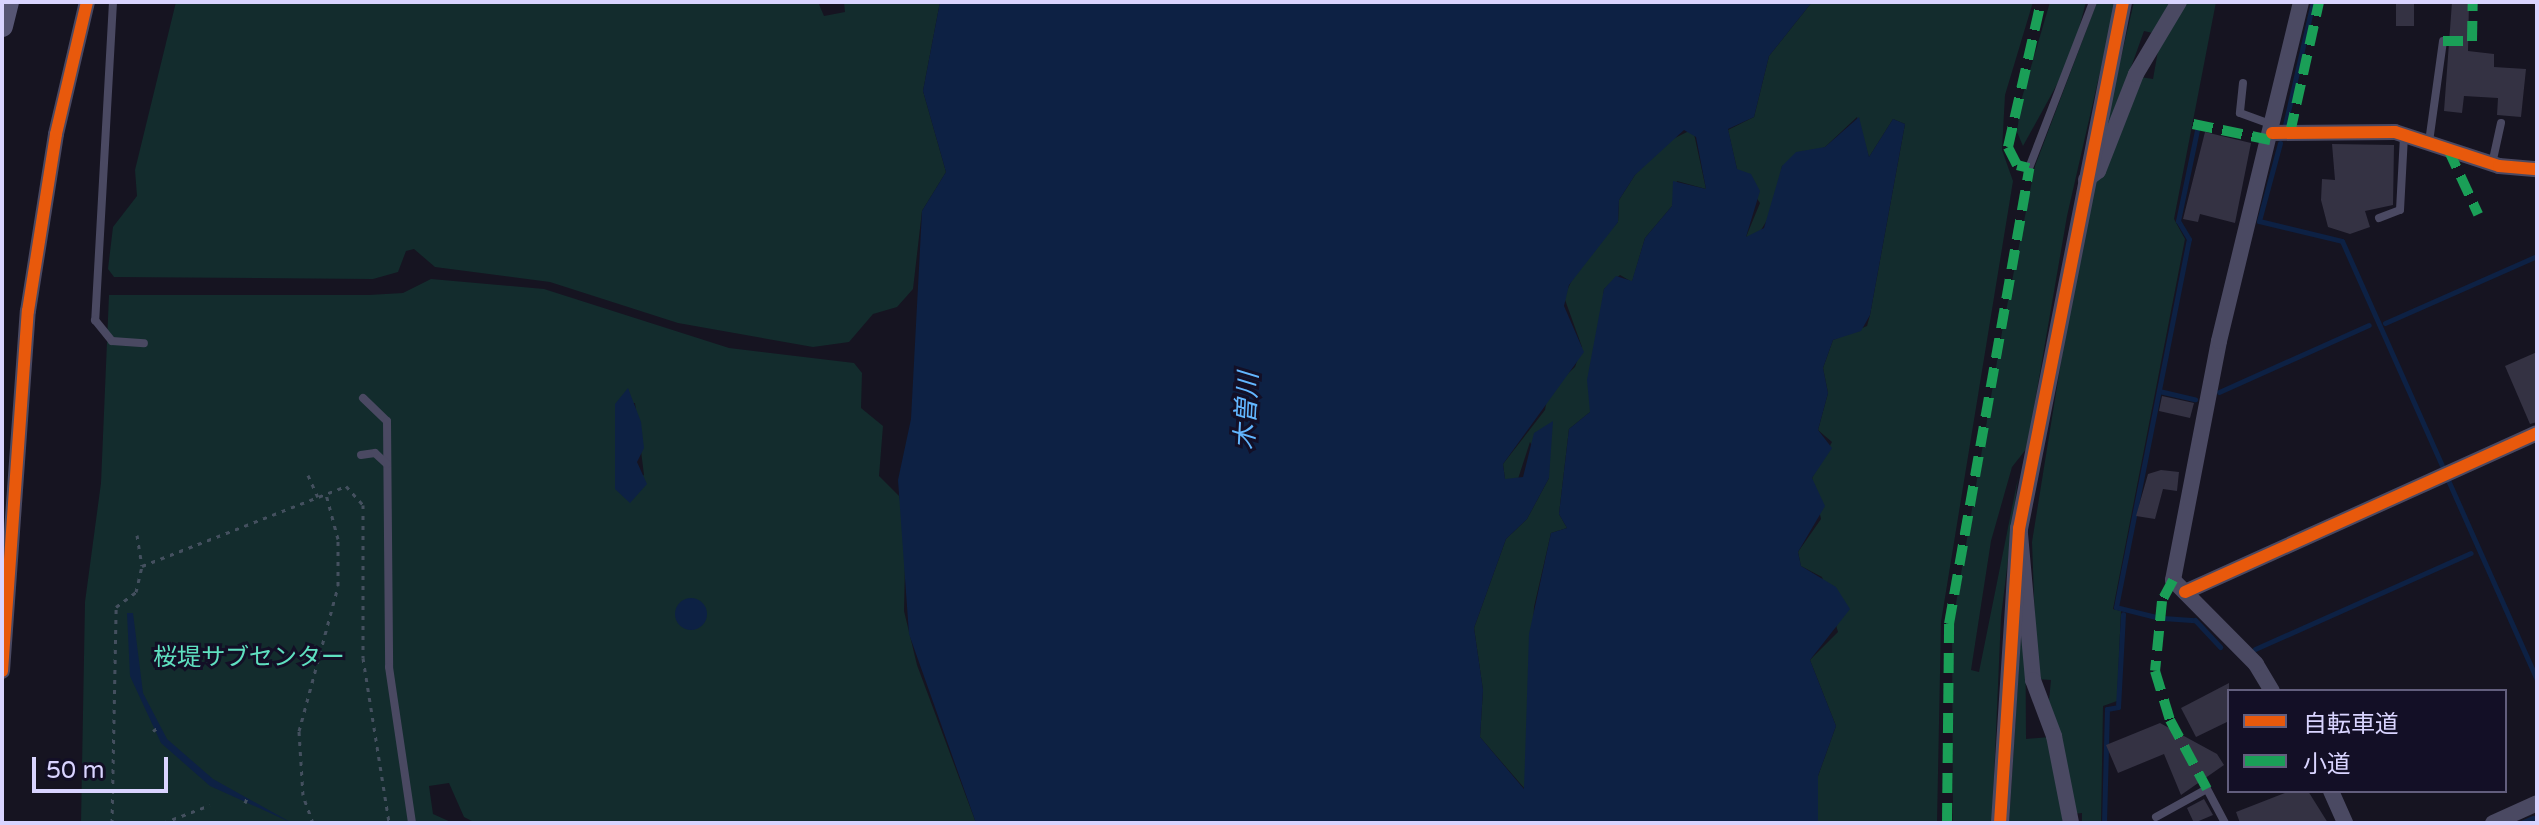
<!DOCTYPE html>
<html>
<head>
<meta charset="utf-8">
<style>
	body { margin:0 }
	#map { position:relative; width:2539px; height:825px; overflow:hidden; background:#161421; font-family:"Varela Round","Noto Sans JP",sans-serif }
	div>[style] { position:absolute }
	[style*='--x'] { left:calc(var(--x)*1px); top:calc(var(--y)*1px); width:calc(var(--w)*1px); rotate:calc(var(--a)*1deg) }
	.green>* { inset:0; background:#132c2d }
	.water>* { inset:0; background:#0d2144 }
	.round { border-radius:50% }
	.stream>* { height:5px; margin:-2.5px; padding:0 2.5px; transform-origin:2.5px; border-radius:2.5px; background:#0d2144 }
	.building>* { inset:0; background:#343243 }
	.path>* { height:3px; margin-top:-1.5px; transform-origin:0; background:repeating-linear-gradient(90deg,#44505f 0 4px,transparent 0 10px) }
	.service>* { height:8px; margin:-4px; padding:0 4px; transform-origin:4px; border-radius:4px; background:#4a4962 }
	.minor>* { height:16px; margin:-8px; padding:0 8px; transform-origin:8px; border-radius:8px; background:#4a4962 }
	.tertiary>* { height:18px; margin:-9px; padding:0 9px; transform-origin:9px; border-radius:9px; background:#4a4962 }
	.secondary>* { height:22px; margin:-11px; padding:0 11px; transform-origin:11px; border-radius:11px; background:#575674 }
	.quiet>* { height:10px; margin-top:-5px; transform-origin:0; background:repeating-linear-gradient(90deg,#1a9f57 0 20px,transparent 0 30px) }
	.cycleway>* { height:12px; margin:-6px; padding:0 6px; transform-origin:6px; border-radius:6px; background:#e8590c }
	span { translate:-50% -50%; white-space:nowrap; text-align:center; line-height:1.15; -webkit-text-stroke:6px #130f26; paint-order:stroke }
	.park-label { font-size:24px; color:#5fe0c0 }
	.water-label { font-size:26px; color:#62b6ff; font-style:italic }
	.frame { position:absolute; inset:0; border:4px solid #d9d4ff; pointer-events:none }
	.legend { position:absolute; left:2227px; top:689px; width:280px; height:104px; box-sizing:border-box; background:#130f26; border:2px solid #625e7d; margin:0; padding:10px 14px; list-style:none; font-size:24px; color:#d9d4ff }
	.legend li { display:flex; align-items:center; gap:16px; height:40px }
	.legend b { width:40px; border:2px solid #625e7d }
	.scale { position:absolute; left:32px; top:757px; width:136px; height:36px; box-sizing:border-box; border:4px solid #d9d4ff; border-top:0; padding-left:10px; font-size:24px; line-height:28px; white-space:nowrap; color:#d9d4ff; -webkit-text-stroke:6px #130f26; paint-order:stroke }
</style>
</head>
<body>
<div id="map">
	<div class="green">
		<div style="clip-path:polygon(176px 2px,818px 2px,824px 16px,845px 12px,844px 2px,940px 2px,923px 91px,946px 172px,922px 211px,913px 289px,897px 307px,873px 314px,849px 342px,813px 347px,678px 323px,550px 282px,435px 267px,414px 249px,406px 251px,398px 272px,373px 279px,114px 277px,108px 269px,113px 227px,137px 196px,135px 170px)"></div>
		<div style="clip-path:polygon(1812px 2px,2033px 2px,2005px 95px,2002px 150px,2013px 181px,1941px 622px,1937px 823px,1818px 823px,1818px 776px,1836px 726px,1810px 660px,1838px 632px,1822px 577px,1801px 566px,1798px 552px,1821px 519px,1812px 478px,1832px 442px,1818px 430px,1828px 393px,1823px 368px,1833px 340px,1867px 326px,1870px 315px,1905px 124px,1893px 119px,1869px 157px,1857px 117px,1825px 147px,1782px 166px,1775px 207px,1758px 235px,1746px 237px,1760px 203px,1737px 169px,1728px 130px,1754px 117px,1769px 56px)"></div>
		<div style="clip-path:polygon(2050px 2px,2086px 2px,2071px 59px,2023px 146px,2017px 132px,2021px 101px)"></div>
		<div style="clip-path:polygon(2097px 2px,2116px 2px,2067px 216px,2027px 448px,2012px 467px,1991px 541px,1971px 670px,1979px 672px,2018px 478px,2001px 617px,1992px 823px,1953px 823px,1952px 627px,2003px 326px,2035px 166px)"></div>
		<div style="clip-path:polygon(2134px 2px,2174px 2px,2157px 34px,2144px 31px,2095px 168px)"></div>
		<div style="clip-path:polygon(2182px 2px,2216px 2px,2174px 219px,2185px 239px,2113px 609px,2121px 611px,2117px 701px,2103px 706px,2101px 823px,2082px 823px,2082px 813px,2071px 814px,2048px 711px,2051px 680px,2037px 679px,2032px 542px,2087px 200px,2140px 77px,2153px 79px,2159px 45px)"></div>
		<div style="clip-path:polygon(1693px 129px,1706px 189px,1677px 181px,1672px 206px,1645px 238px,1632px 282px,1620px 275px,1604px 289px,1590px 412px,1569px 429px,1559px 514px,1567px 528px,1551px 533px,1534px 607px,1525px 789px,1480px 737px,1483px 690px,1474px 628px,1506px 539px,1527px 519px,1549px 478px,1530px 442px,1517px 482px,1505px 479px,1503px 464px,1545px 410px,1548px 392px,1575px 367px,1582px 347px,1564px 297px,1578px 267px,1618px 222px,1619px 200px,1635px 175px,1659px 146px)"></div>
		<div style="clip-path:polygon(evenodd,431px 279px,544px 289px,729px 348px,854px 363px,862px 373px,861px 408px,883px 426px,879px 476px,899px 496px,906px 521px,904px 611px,917px 665px,976px 823px,476px 823px,464px 817px,449px 783px,429px 786px,433px 814px,453px 823px,81px 823px,85px 602px,101px 483px,109px 295px,369px 295px,403px 293px,431px 279px,635px 403px,644px 475px,615px 489px,615px 404px,635px 403px)"></div>
		<div style="clip-path:polygon(2025px 570px,2026px 739px,2050px 737px,2063px 823px,2009px 823px)"></div>
	</div>
	<div class="water">
		<div style="clip-path:polygon(evenodd,940px 2px,1812px 2px,1769px 56px,1754px 117px,1728px 129px,1737px 169px,1751px 174px,1760px 191px,1746px 237px,1764px 228px,1782px 166px,1796px 152px,1825px 147px,1859px 117px,1869px 157px,1893px 119px,1905px 124px,1870px 315px,1861px 331px,1833px 340px,1823px 368px,1828px 393px,1818px 430px,1832px 448px,1812px 478px,1825px 506px,1798px 552px,1801px 566px,1836px 587px,1850px 609px,1810px 660px,1836px 726px,1818px 776px,1818px 823px,976px 823px,909px 634px,898px 480px,911px 419px,922px 211px,946px 172px,923px 91px,940px 2px,1684px 130px,1696px 137px,1706px 189px,1673px 181px,1672px 206px,1645px 238px,1632px 281px,1616px 276px,1604px 289px,1587px 380px,1590px 412px,1569px 429px,1559px 514px,1567px 528px,1551px 533px,1529px 634px,1524px 789px,1480px 737px,1483px 690px,1474px 628px,1506px 539px,1527px 519px,1549px 478px,1553px 421px,1534px 433px,1523px 477px,1505px 479px,1503px 464px,1584px 352px,1564px 306px,1569px 285px,1618px 222px,1619px 200px,1635px 175px,1684px 130px)"></div>
		<div style="clip-path:polygon(628px 388px,641px 422px,644px 448px,637px 462px,647px 484px,630px 503px,615px 489px,615px 404px)"></div>
		<div class="round" style="left:675px;top:598px;width:32px;height:32px"></div>
		<div style="clip-path:polygon(127px 613px,133px 613px,143px 693px,167px 739px,213px 779px,292px 823px,210px 786px,161px 743px,130px 676px)"></div>
	</div>
	<div class="stream">
		<div style="--x:2285;--y:125;--w:126;--a:-77.2"></div>
		<div style="--x:2280;--y:143;--w:81;--a:105.1"></div>
		<div style="--x:2259;--y:221;--w:85;--a:13.5"></div>
		<div style="--x:2342;--y:241;--w:251;--a:66"></div>
		<div style="--x:2385;--y:323;--w:166;--a:-23.8"></div>
		<div style="--x:2159;--y:391;--w:37;--a:13"></div>
		<div style="--x:2219;--y:392;--w:164;--a:-24.1"></div>
		<div style="--x:2448;--y:480;--w:219;--a:66"></div>
		<div style="--x:2156;--y:617;--w:41;--a:-166"></div>
		<div style="--x:2116;--y:607;--w:375;--a:-78.8"></div>
		<div style="--x:2189;--y:239;--w:21;--a:-121"></div>
		<div style="--x:2178;--y:221;--w:93;--a:-78.2"></div>
		<div style="--x:2163;--y:618;--w:32;--a:4"></div>
		<div style="--x:2195;--y:620;--w:37;--a:47"></div>
		<div style="--x:2255;--y:649;--w:236;--a:-24"></div>
		<div style="--x:2104;--y:823;--w:114;--a:-88.5"></div>
		<div style="--x:2107;--y:709;--w:11;--a:-10"></div>
		<div style="--x:2118;--y:707;--w:93;--a:-86.9"></div>
		<div style="--x:2521;--y:823;--w:13;--a:-23"></div>
	</div>
	<div class="building">
		<div style="clip-path:polygon(2396px 2px,2414px 2px,2414px 26px,2396px 26px)"></div>
		<div style="clip-path:polygon(2452px 2px,2469px 2px,2468px 51px,2494px 54px,2494px 67px,2526px 69px,2521px 117px,2497px 115px,2498px 98px,2464px 96px,2462px 113px,2444px 111px)"></div>
		<div style="clip-path:polygon(2205px 132px,2251px 143px,2235px 223px,2200px 214px,2198px 222px,2183px 219px)"></div>
		<div style="clip-path:polygon(2332px 144px,2394px 145px,2393px 205px,2365px 211px,2370px 227px,2350px 234px,2328px 227px,2321px 200px,2322px 179px,2335px 180px)"></div>
		<div style="clip-path:polygon(2537px 352px,2537px 422px,2530px 424px,2505px 366px)"></div>
		<div style="clip-path:polygon(2162px 396px,2194px 403px,2190px 418px,2159px 411px)"></div>
		<div style="clip-path:polygon(2161px 470px,2179px 472px,2177px 491px,2163px 489px,2155px 519px,2136px 516px,2148px 474px)"></div>
		<div style="clip-path:polygon(2229px 683px,2229px 721px,2196px 737px,2181px 708px)"></div>
		<div style="clip-path:polygon(2160px 723px,2217px 754px,2224px 765px,2181px 795px,2164px 754px,2118px 773px,2106px 745px)"></div>
		<div style="clip-path:polygon(2290px 791px,2308px 791px,2328px 823px,2240px 823px,2236px 812px)"></div>
		<div style="clip-path:polygon(2204px 799px,2213px 815px,2194px 823px,2187px 808px)"></div>
	</div>
	<div class="path">
		<div style="--x:308;--y:475;--w:24;--a:66"></div>
		<div style="--x:137;--y:535;--w:31;--a:81"></div>
		<div style="--x:153;--y:731;--w:7;--a:-34"></div>
		<div style="--x:245;--y:803;--w:9;--a:-69"></div>
		<div style="--x:112;--y:823;--w:216;--a:-88.9"></div>
		<div style="--x:116;--y:607;--w:25;--a:-37"></div>
		<div style="--x:136;--y:592;--w:27;--a:-77"></div>
		<div style="--x:142;--y:566;--w:219;--a:-21.4"></div>
		<div style="--x:346;--y:486;--w:25;--a:48"></div>
		<div style="--x:363;--y:505;--w:153;--a:90"></div>
		<div style="--x:363;--y:658;--w:167;--a:81"></div>
		<div style="--x:163;--y:823;--w:50;--a:-21"></div>
		<div style="--x:313;--y:823;--w:30;--a:-110"></div>
		<div style="--x:303;--y:795;--w:64;--a:-93.6"></div>
		<div style="--x:299;--y:731;--w:150;--a:-74.9"></div>
		<div style="--x:338;--y:586;--w:47;--a:-90"></div>
		<div style="--x:338;--y:539;--w:47;--a:-104.9"></div>
	</div>
	<div class="service">
		<div style="--x:113;--y:2;--w:319;--a:93.2"></div>
		<div style="--x:95;--y:320;--w:27;--a:51"></div>
		<div style="--x:112;--y:341;--w:32;--a:4"></div>
		<div style="--x:2243;--y:83;--w:30;--a:96"></div>
		<div style="--x:2240;--y:113;--w:35;--a:20"></div>
		<div style="--x:2429;--y:142;--w:102;--a:-82.1"></div>
		<div style="--x:2492;--y:164;--w:42;--a:-77.6"></div>
		<div style="--x:2029;--y:168;--w:178;--a:-68.9"></div>
		<div style="--x:2379;--y:218;--w:22;--a:-21"></div>
		<div style="--x:2400;--y:210;--w:75;--a:-86.9"></div>
		<div style="--x:363;--y:398;--w:33;--a:44"></div>
		<div style="--x:387;--y:421;--w:246;--a:89.5"></div>
		<div style="--x:389;--y:667;--w:158;--a:81.6"></div>
		<div style="--x:361;--y:455;--w:14;--a:-8"></div>
		<div style="--x:375;--y:453;--w:16;--a:43"></div>
		<div style="--x:2156;--y:817;--w:58;--a:-28.8"></div>
		<div style="--x:2207;--y:789;--w:38;--a:62"></div>
	</div>
	<div class="minor">
		<div style="--x:2272;--y:133;--w:123;--a:-0.5"></div>
		<div style="--x:2395;--y:132;--w:109;--a:18.1"></div>
		<div style="--x:2499;--y:166;--w:38;--a:5"></div>
		<div style="--x:2086;--y:180;--w:15;--a:-37"></div>
		<div style="--x:2098;--y:171;--w:104;--a:-68.6"></div>
		<div style="--x:2136;--y:74;--w:84;--a:-59.2"></div>
		<div style="--x:2020;--y:534;--w:147;--a:84.9"></div>
		<div style="--x:2033;--y:680;--w:60;--a:69.4"></div>
		<div style="--x:2054;--y:736;--w:89;--a:78.9"></div>
		<div style="--x:2185;--y:592;--w:386;--a:-24.3"></div>
		<div style="--x:2;--y:671;--w:361;--a:-85.9"></div>
		<div style="--x:28;--y:311;--w:179;--a:-81"></div>
		<div style="--x:56;--y:134;--w:136;--a:-76.8"></div>
		<div style="--x:2272;--y:691;--w:31;--a:-121"></div>
		<div style="--x:2256;--y:664;--w:118;--a:-134.7"></div>
		<div style="--x:2173;--y:580;--w:243;--a:-79.1"></div>
		<div style="--x:2219;--y:341;--w:349;--a:-76.4"></div>
		<div style="--x:2331;--y:791;--w:35;--a:66"></div>
		<div style="--x:2493;--y:823;--w:48;--a:-24.4"></div>
	</div>
	<div class="tertiary">
		<div style="--x:2000;--y:823;--w:295;--a:-86.3"></div>
		<div style="--x:2019;--y:529;--w:537;--a:-78.84"></div>
	</div>
	<div class="secondary">
		<div style="--x:2;--y:26;--w:25;--a:-76"></div>
	</div>
	<div class="quiet">
		<div style="--x:2443;--y:41;--w:29;--a:0"></div>
		<div style="--x:2472;--y:41;--w:39;--a:-89"></div>
		<div style="--x:2193;--y:124;--w:79;--a:11.7"></div>
		<div style="--x:2290;--y:133;--w:134;--a:-77.5"></div>
		<div style="--x:2448;--y:149;--w:72;--a:65.2"></div>
		<div style="--x:2173;--y:580;--w:24;--a:118"></div>
		<div style="--x:2162;--y:601;--w:70;--a:95.7"></div>
		<div style="--x:2155;--y:671;--w:51;--a:73"></div>
		<div style="--x:2170;--y:720;--w:78;--a:61.8"></div>
		<div style="--x:1947;--y:823;--w:199;--a:-89.4"></div>
		<div style="--x:1949;--y:624;--w:463;--a:-80"></div>
		<div style="--x:2029;--y:168;--w:12;--a:-166"></div>
		<div style="--x:2017;--y:165;--w:20;--a:-117"></div>
		<div style="--x:2008;--y:147;--w:149;--a:-77.2"></div>
	</div>
	<div class="cycleway">
		<div style="--x:2272;--y:133;--w:123;--a:-0.5"></div>
		<div style="--x:2395;--y:132;--w:109;--a:18.1"></div>
		<div style="--x:2499;--y:166;--w:38;--a:5"></div>
		<div style="--x:2185;--y:592;--w:386;--a:-24.3"></div>
		<div style="--x:2;--y:671;--w:361;--a:-85.9"></div>
		<div style="--x:28;--y:311;--w:179;--a:-81"></div>
		<div style="--x:56;--y:134;--w:136;--a:-76.8"></div>
		<div style="--x:2000;--y:823;--w:295;--a:-86.3"></div>
		<div style="--x:2019;--y:529;--w:537;--a:-78.84"></div>
	</div>
	<div class="park-label">
		<span style="left:249px;top:658px">桜堤サブセンター</span>
	</div>
	<div class="water-label">
		<span style="left:1247px;top:411px;rotate:-87deg">木曽川</span>
	</div>
	<div class="frame"></div>
	<ul class="legend">
	<li><b style="height:10px;background:#e8590c"></b>自転車道</li>
	<li><b style="height:10px;background:#1a9f57"></b>小道</li>
	</ul>
	<div class="scale">50 m</div>
</div>
</body>
</html>
